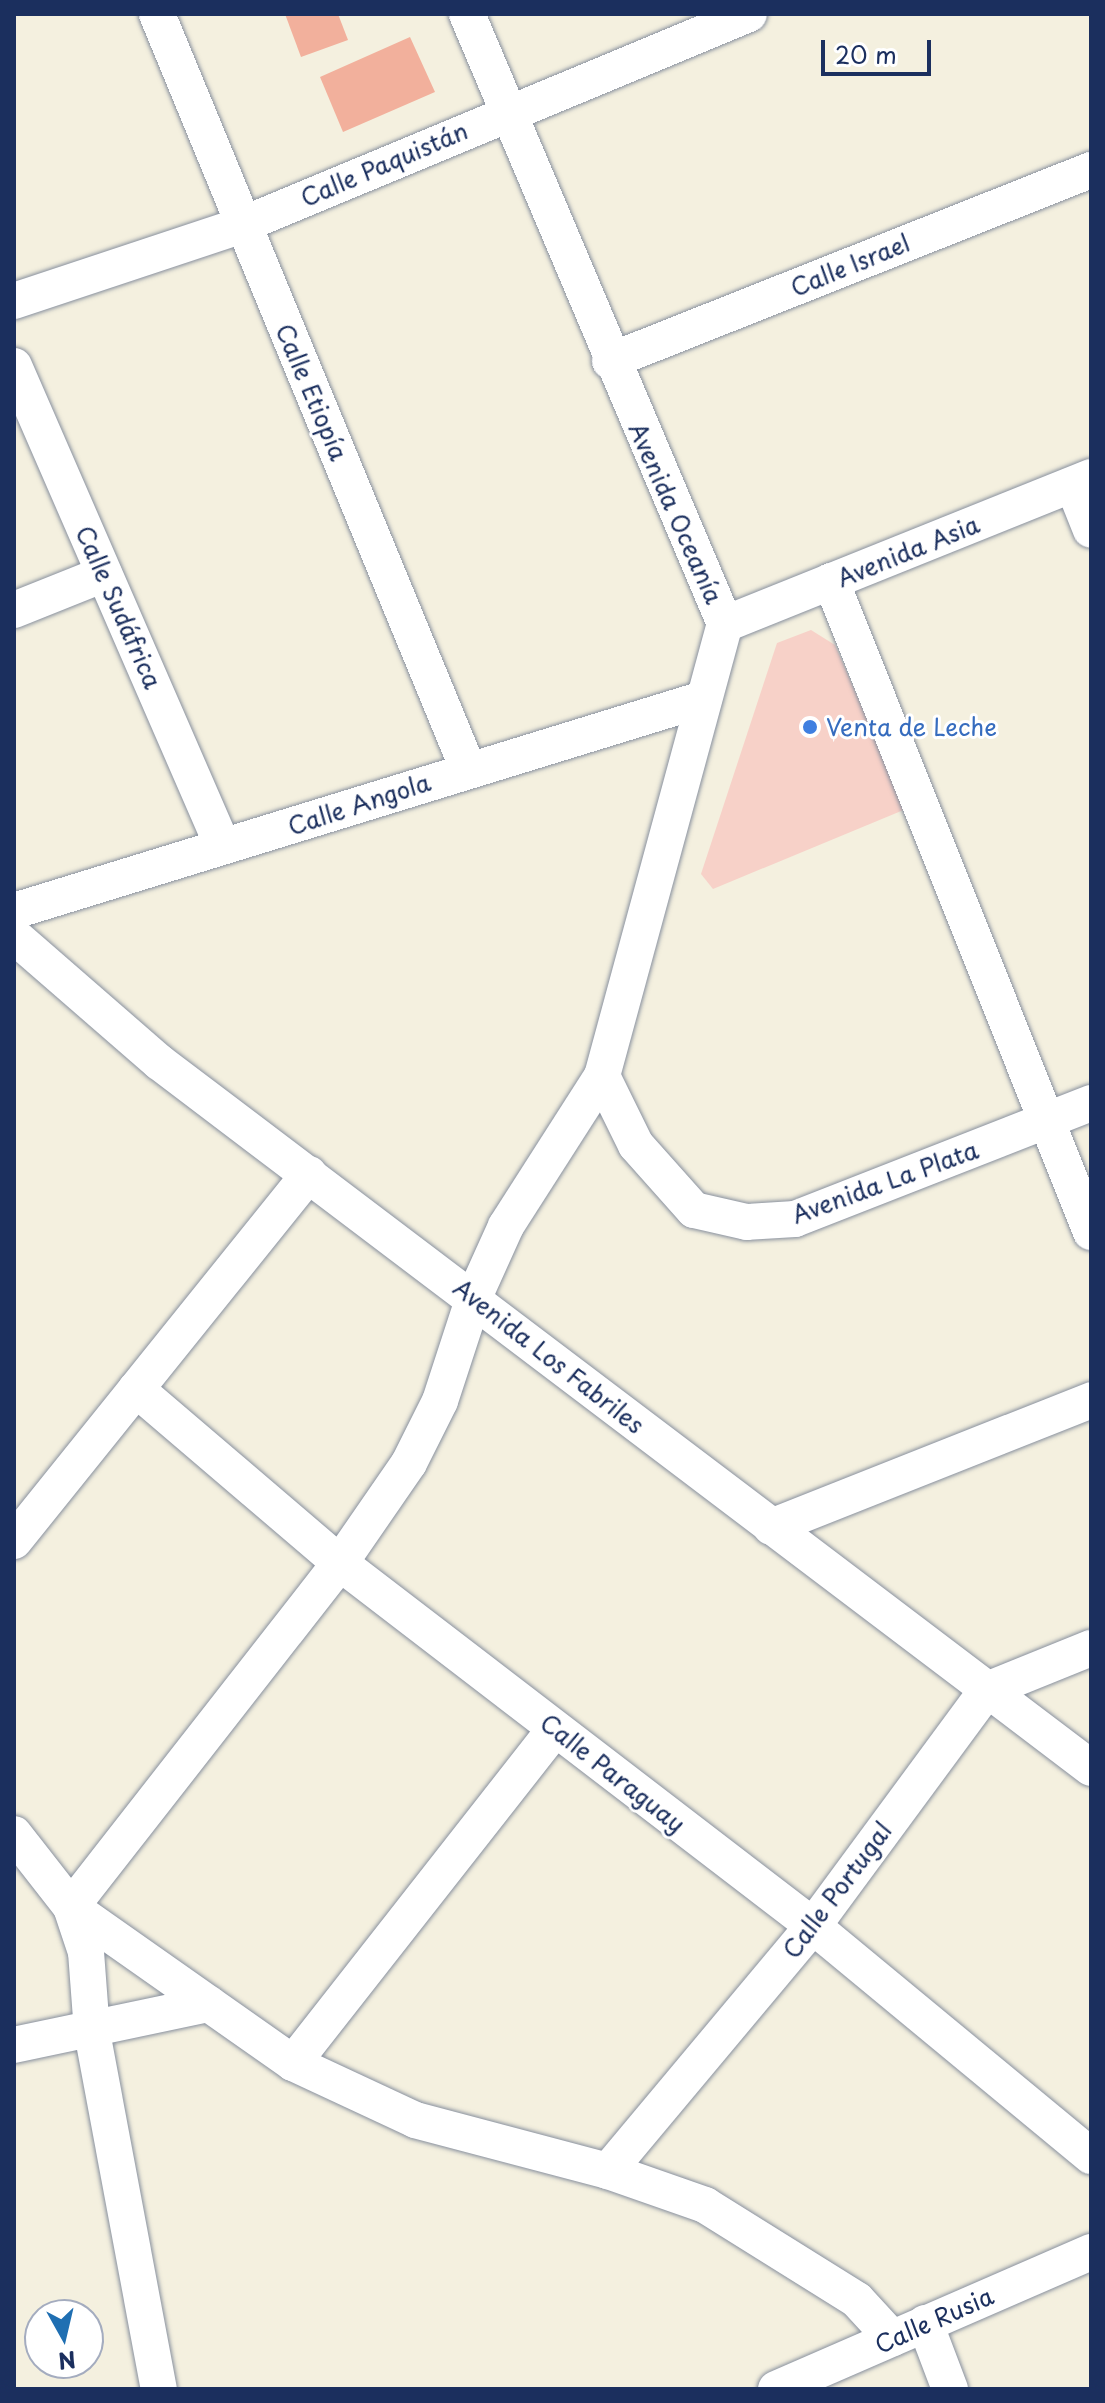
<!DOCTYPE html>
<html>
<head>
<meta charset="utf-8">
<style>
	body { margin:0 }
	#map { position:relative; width:1105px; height:2403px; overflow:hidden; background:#f4f0df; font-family:"Playpen Sans",sans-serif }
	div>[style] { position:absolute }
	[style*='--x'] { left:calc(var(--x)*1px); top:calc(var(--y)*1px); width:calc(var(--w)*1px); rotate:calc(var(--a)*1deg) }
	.built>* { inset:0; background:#f7d1c8 }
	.building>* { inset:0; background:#f2b09c }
	.roads { filter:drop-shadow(0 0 2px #88909e) drop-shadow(0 0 2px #88909e) }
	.street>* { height:36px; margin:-18px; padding:0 18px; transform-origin:18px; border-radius:18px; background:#fff }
	.dots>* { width:22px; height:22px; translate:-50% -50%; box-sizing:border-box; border:4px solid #fff; border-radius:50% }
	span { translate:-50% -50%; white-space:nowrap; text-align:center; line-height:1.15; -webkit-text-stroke:6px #fff; paint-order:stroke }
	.street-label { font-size:24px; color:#1b2f5e }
	.shop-label { font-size:24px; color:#366cbe }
	.left { translate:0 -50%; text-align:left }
	.frame { position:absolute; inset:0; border:16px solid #1b2f5e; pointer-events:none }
	.north { position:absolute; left:24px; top:2299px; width:80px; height:80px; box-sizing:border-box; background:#fff; border:2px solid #a4acbf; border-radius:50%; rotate:172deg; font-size:22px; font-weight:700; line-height:32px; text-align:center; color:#1b2f5e }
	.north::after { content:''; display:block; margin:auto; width:28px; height:36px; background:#1f6fb2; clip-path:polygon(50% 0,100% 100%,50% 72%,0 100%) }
	.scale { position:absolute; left:821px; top:40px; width:110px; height:36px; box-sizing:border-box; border:4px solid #1b2f5e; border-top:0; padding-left:10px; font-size:24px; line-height:28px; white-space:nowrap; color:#1b2f5e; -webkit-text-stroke:6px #fff; paint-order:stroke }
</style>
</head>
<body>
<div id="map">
	<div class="built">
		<div style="clip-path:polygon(811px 630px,835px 645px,906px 809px,713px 889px,701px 874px,777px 643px)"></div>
	</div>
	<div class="building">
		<div style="clip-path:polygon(285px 14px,338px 14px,348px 40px,301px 57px)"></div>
		<div style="clip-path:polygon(410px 37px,435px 92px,343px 132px,320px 77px)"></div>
	</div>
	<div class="roads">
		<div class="street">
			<div style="--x:157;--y:14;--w:817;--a:67.61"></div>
			<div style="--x:14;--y:301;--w:240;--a:-18.4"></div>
			<div style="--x:242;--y:225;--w:549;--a:-22.6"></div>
			<div style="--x:610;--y:361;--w:518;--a:-21.66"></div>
			<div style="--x:14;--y:366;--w:524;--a:66.51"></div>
			<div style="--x:1073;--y:485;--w:48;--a:68.2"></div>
			<div style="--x:831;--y:581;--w:701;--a:68.23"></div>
			<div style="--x:14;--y:610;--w:97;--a:-21.8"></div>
			<div style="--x:725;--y:624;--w:394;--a:-21.9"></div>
			<div style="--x:14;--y:911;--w:721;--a:-17.1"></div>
			<div style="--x:14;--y:936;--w:192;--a:41"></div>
			<div style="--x:159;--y:1062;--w:1169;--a:37.14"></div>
			<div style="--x:602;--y:1076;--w:77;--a:63.8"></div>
			<div style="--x:636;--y:1145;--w:87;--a:48.3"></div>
			<div style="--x:694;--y:1210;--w:54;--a:12.8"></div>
			<div style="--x:747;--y:1222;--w:48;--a:-3.6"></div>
			<div style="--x:795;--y:1219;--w:318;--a:-21.4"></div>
			<div style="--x:136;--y:1389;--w:268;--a:40.5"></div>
			<div style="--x:340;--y:1563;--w:596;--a:37.5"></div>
			<div style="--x:813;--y:1926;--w:361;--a:39.6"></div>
			<div style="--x:771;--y:1527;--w:344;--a:-21.6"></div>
			<div style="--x:14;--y:1541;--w:471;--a:-51.2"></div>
			<div style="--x:14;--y:1834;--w:93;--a:52"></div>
			<div style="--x:71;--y:1907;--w:271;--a:35.1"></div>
			<div style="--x:293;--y:2063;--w:135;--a:25"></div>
			<div style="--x:415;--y:2120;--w:200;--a:14.8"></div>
			<div style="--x:608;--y:2171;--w:103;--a:19.3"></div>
			<div style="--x:705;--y:2205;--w:179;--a:32"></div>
			<div style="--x:857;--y:2300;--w:52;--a:47.4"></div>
			<div style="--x:71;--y:1907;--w:437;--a:-52"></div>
			<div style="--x:340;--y:1563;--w:121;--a:-55.4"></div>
			<div style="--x:409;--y:1463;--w:69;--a:-63.4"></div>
			<div style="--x:440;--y:1401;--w:109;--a:-71.9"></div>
			<div style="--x:474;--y:1297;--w:78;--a:-65.7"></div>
			<div style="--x:506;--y:1226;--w:178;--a:-57.4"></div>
			<div style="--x:602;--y:1076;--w:468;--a:-74.8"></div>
			<div style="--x:725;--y:624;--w:662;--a:-112.93"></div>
			<div style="--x:71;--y:1907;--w:47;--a:71.6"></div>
			<div style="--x:86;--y:1952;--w:80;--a:85.7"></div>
			<div style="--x:92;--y:2032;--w:363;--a:79.4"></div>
			<div style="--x:14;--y:2045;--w:199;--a:-11.9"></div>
			<div style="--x:293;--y:2063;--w:424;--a:-51.9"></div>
			<div style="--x:608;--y:2171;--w:319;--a:-50.1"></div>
			<div style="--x:813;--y:1926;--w:293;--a:-53.6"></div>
			<div style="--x:987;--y:1690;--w:112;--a:-22"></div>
			<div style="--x:925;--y:2323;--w:71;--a:69.3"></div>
			<div style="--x:776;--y:2389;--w:344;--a:-23.5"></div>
		</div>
	</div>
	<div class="dots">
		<div style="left:810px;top:727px;background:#3f7fe0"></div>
	</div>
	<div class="street-label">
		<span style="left:384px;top:164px;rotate:-23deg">Calle Paquistán</span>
		<span style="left:850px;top:265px;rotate:-22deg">Calle Israel</span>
		<span style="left:312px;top:392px;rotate:67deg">Calle Etiopía</span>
		<span style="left:676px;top:513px;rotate:66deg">Avenida Oceanía</span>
		<span style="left:908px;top:551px;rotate:-22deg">Avenida Asia</span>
		<span style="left:119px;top:607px;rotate:66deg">Calle Sudáfrica</span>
		<span style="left:359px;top:804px;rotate:-18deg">Calle Angola</span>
		<span style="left:885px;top:1182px;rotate:-20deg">Avenida La Plata</span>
		<span style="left:549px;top:1356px;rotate:38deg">Avenida Los Fabriles</span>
		<span style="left:613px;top:1773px;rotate:38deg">Calle Paraguay</span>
		<span style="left:837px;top:1890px;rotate:-53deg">Calle Portugal</span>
		<span style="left:934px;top:2320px;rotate:-24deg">Calle Rusia</span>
	</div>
	<div class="shop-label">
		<span class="left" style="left:826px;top:727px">Venta de Leche</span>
	</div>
	<div class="frame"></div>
	<div class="north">N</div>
	<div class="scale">20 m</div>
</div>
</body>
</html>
